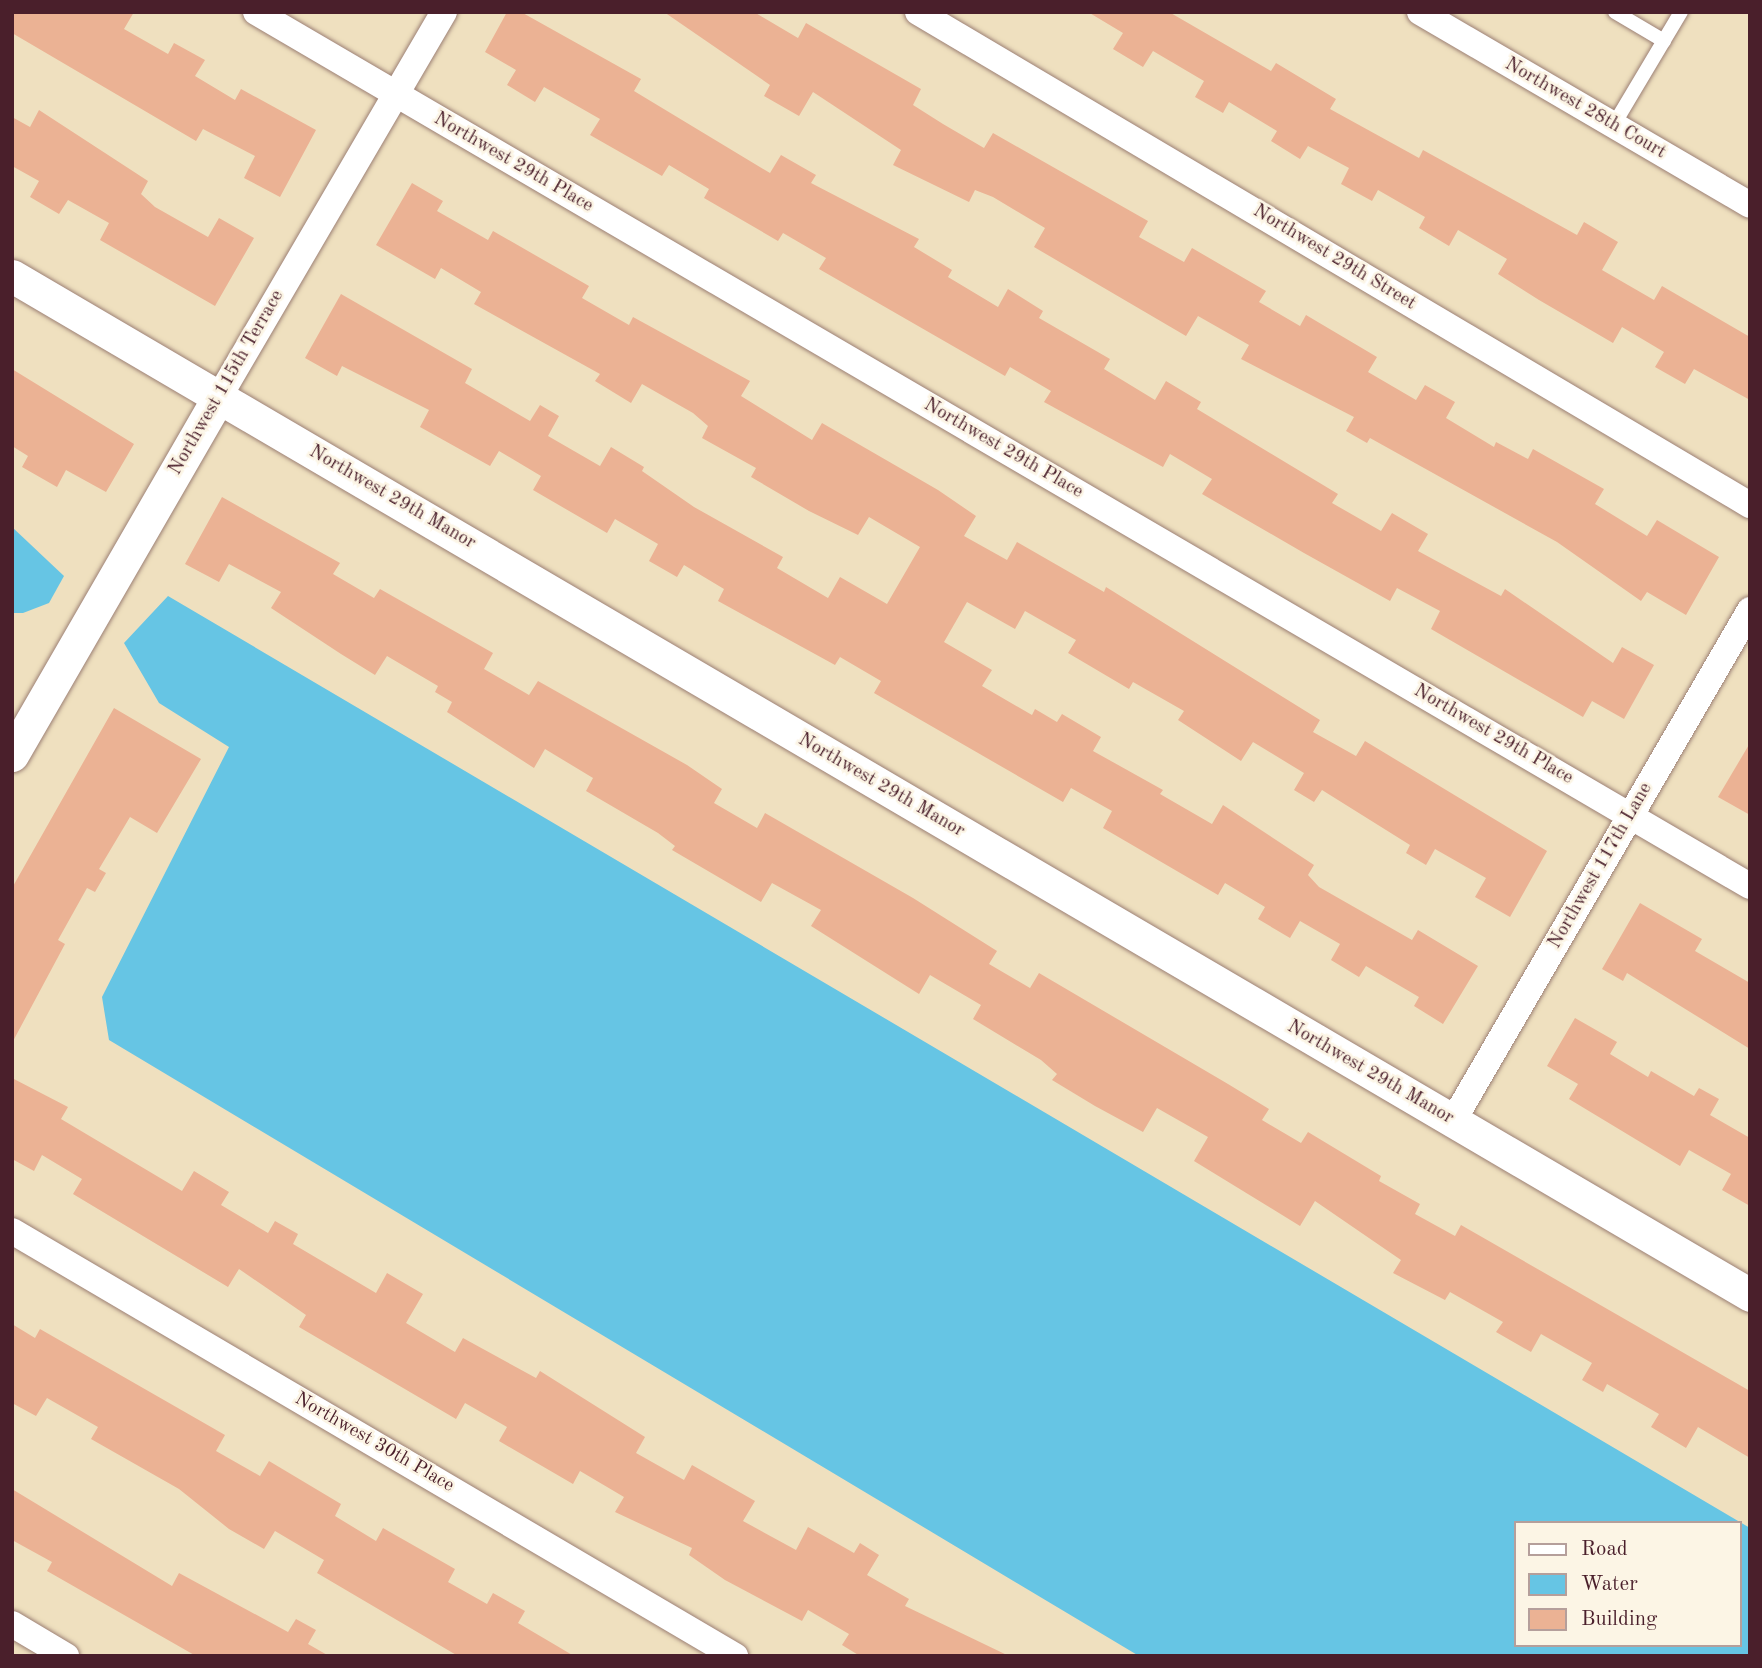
<!DOCTYPE html>
<html>
<head>
<meta charset="utf-8">
<style>
	body { margin:0 }
	#map { position:relative; width:1762px; height:1668px; overflow:hidden; background:#efe0bf; font-family:"Old Standard TT",serif }
	div>[style] { position:absolute }
	[style*='--x'] { left:calc(var(--x)*1px); top:calc(var(--y)*1px); width:calc(var(--w)*1px); rotate:calc(var(--a)*1deg) }
	.water>* { inset:0; background:#66c5e4 }
	.building>* { inset:0; background:#ebb294 }
	.roads { filter:drop-shadow(0 0 2px #9c8075) drop-shadow(0 0 2px #9c8075) }
	.service>* { height:14px; margin:-7px; padding:0 7px; transform-origin:7px; border-radius:7px; background:#fff }
	.minor>* { height:26px; margin:-13px; padding:0 13px; transform-origin:13px; border-radius:13px; background:#fff }
	.tertiary>* { height:33px; margin:-16.5px; padding:0 16.5px; transform-origin:16.5px; border-radius:16.5px; background:#fff }
	span { translate:-50% -50%; white-space:nowrap; text-align:center; line-height:1.15; -webkit-text-stroke:5px #fcf5e5; paint-order:stroke }
	.street-label { font-size:19px; color:#4a1f2b }
	.frame { position:absolute; inset:0; border:14px solid #4a1f2b; pointer-events:none }
	.legend { position:absolute; left:1514px; top:1521px; width:228px; height:126px; box-sizing:border-box; background:#fcf5e5; border:2px solid #b59f9b; margin:0; padding:9px 12px; list-style:none; font-size:21px; color:#4a1f2b }
	.legend li { display:flex; align-items:center; gap:14px; height:35px }
	.legend b { width:35px; border:2px solid #b59f9b }
</style>
</head>
<body>
<div id="map">
	<div class="water">
		<div style="clip-path:polygon(12px 527px,64px 576px,49px 603px,23px 613px,12px 613px)"></div>
		<div style="clip-path:polygon(evenodd,168px 596px,1750px 1528px,1750px 1656px,1139px 1656px,109px 1040px,102px 997px,229px 747px,159px 703px,124px 643px,168px 596px,1515px 1523px,1739px 1523px,1739px 1645px,1515px 1645px,1515px 1523px)"></div>
	</div>
	<div class="building">
		<div style="clip-path:polygon(12px 12px,134px 12px,124px 29px,168px 54px,174px 43px,205px 60px,195px 76px,235px 100px,241px 89px,316px 130px,280px 197px,244px 178px,255px 156px,203px 129px,196px 141px,12px 33px)"></div>
		<div style="clip-path:polygon(507px 12px,521px 12px,641px 79px,634px 91px,770px 173px,781px 155px,816px 175px,811px 183px,919px 239px,914px 247px,952px 270px,948px 277px,998px 307px,1008px 289px,1043px 311px,1039px 318px,1110px 359px,1104px 369px,1155px 400px,1166px 381px,1201px 402px,1197px 409px,1338px 494px,1332px 503px,1381px 531px,1392px 513px,1428px 534px,1418px 551px,1501px 596px,1505px 589px,1613px 663px,1622px 647px,1654px 665px,1624px 719px,1592px 701px,1583px 717px,1431px 629px,1440px 611px,1397px 588px,1390px 601px,1304px 553px,1202px 494px,1212px 479px,1170px 454px,1163px 467px,1075px 419px,1044px 402px,1051px 391px,1010px 367px,1005px 376px,819px 269px,826px 258px,783px 233px,778px 241px,704px 198px,709px 189px,669px 165px,662px 176px,590px 135px,600px 119px,544px 87px,535px 102px,507px 85px,516px 70px,485px 52px)"></div>
		<div style="clip-path:polygon(664px 12px,754px 12px,798px 38px,806px 23px,921px 89px,913px 105px,943px 124px,984px 148px,993px 133px,1148px 221px,1139px 237px,1184px 262px,1192px 248px,1266px 291px,1259px 302px,1300px 326px,1306px 315px,1377px 357px,1368px 372px,1416px 400px,1425px 385px,1455px 402px,1446px 418px,1494px 447px,1496px 442px,1528px 459px,1533px 449px,1604px 489px,1595px 504px,1647px 536px,1657px 520px,1719px 557px,1686px 615px,1647px 592px,1641px 601px,1557px 542px,1370px 438px,1367px 443px,1346px 431px,1354px 417px,1241px 359px,1249px 345px,1198px 316px,1186px 336px,1034px 247px,1045px 228px,993px 197px,975px 190px,969px 202px,893px 165px,901px 150px,813px 92px,799px 116px,764px 96px,770px 85px)"></div>
		<div style="clip-path:polygon(1088px 12px,1169px 12px,1271px 71px,1276px 63px,1336px 99px,1330px 109px,1419px 158px,1423px 150px,1577px 235px,1584px 222px,1618px 242px,1602px 270px,1654px 300px,1662px 286px,1750px 337px,1750px 400px,1694px 369px,1685px 384px,1655px 367px,1664px 352px,1622px 327px,1613px 343px,1539px 300px,1498px 274px,1507px 259px,1458px 230px,1449px 246px,1419px 228px,1425px 217px,1378px 190px,1372px 201px,1341px 184px,1349px 168px,1308px 146px,1300px 159px,1271px 141px,1277px 131px,1229px 102px,1223px 113px,1195px 97px,1204px 81px,1153px 51px,1143px 67px,1113px 49px,1123px 33px)"></div>
		<div style="clip-path:polygon(39px 110px,148px 181px,141px 194px,155px 207px,208px 237px,219px 218px,254px 238px,215px 306px,100px 240px,109px 223px,68px 200px,59px 214px,30px 197px,39px 181px,12px 166px,12px 117px,30px 127px)"></div>
		<div style="clip-path:polygon(412px 183px,443px 201px,437px 211px,488px 240px,493px 231px,589px 286px,582px 298px,629px 325px,633px 317px,750px 381px,741px 396px,812px 440px,822px 423px,938px 490px,976px 516px,964px 536px,1007px 560px,1017px 542px,1104px 592px,1106px 587px,1320px 720px,1313px 732px,1356px 756px,1365px 741px,1547px 851px,1510px 917px,1475px 897px,1486px 878px,1435px 849px,1426px 865px,1406px 853px,1410px 845px,1322px 790px,1314px 802px,1294px 790px,1304px 773px,1253px 742px,1241px 761px,1178px 720px,1184px 711px,1133px 682px,1129px 689px,1068px 653px,1076px 640px,1025px 611px,1015px 629px,967px 602px,944px 642px,992px 670px,982px 686px,1032px 715px,1035px 709px,1057px 722px,1062px 714px,1101px 737px,1093px 751px,1163px 790px,1160px 794px,1212px 824px,1223px 805px,1314px 865px,1308px 875px,1319px 887px,1412px 940px,1418px 930px,1478px 966px,1443px 1024px,1414px 1006px,1419px 997px,1366px 966px,1359px 977px,1331px 960px,1340px 944px,1300px 921px,1290px 938px,1258px 919px,1265px 907px,1225px 883px,1218px 895px,1103px 828px,1112px 811px,1071px 788px,1063px 802px,874px 693px,881px 681px,840px 657px,835px 665px,718px 601px,724px 589px,684px 565px,677px 577px,649px 561px,658px 544px,615px 519px,607px 533px,533px 490px,541px 476px,499px 451px,490px 466px,420px 427px,429px 410px,342px 366px,337px 376px,305px 358px,341px 294px,472px 369px,465px 383px,530px 421px,540px 405px,559px 416px,548px 436px,600px 466px,611px 447px,644px 467px,642px 471px,694px 507px,783px 557px,777px 568px,828px 598px,840px 577px,887px 604px,920px 547px,869px 517px,858px 535px,809px 511px,751px 477px,756px 468px,702px 438px,708px 426px,693px 413px,642px 384px,631px 403px,595px 381px,600px 374px,474px 304px,481px 292px,441px 268px,435px 279px,376px 245px)"></div>
		<div style="clip-path:polygon(12px 369px,134px 444px,106px 492px,66px 470px,57px 487px,22px 467px,28px 456px,12px 446px)"></div>
		<div style="clip-path:polygon(222px 497px,340px 563px,333px 574px,374px 598px,380px 589px,493px 653px,484px 669px,529px 695px,538px 681px,687px 765px,722px 789px,714px 803px,757px 828px,765px 813px,913px 898px,997px 951px,989px 964px,1030px 988px,1039px 973px,1228px 1084px,1269px 1109px,1262px 1120px,1301px 1143px,1308px 1132px,1381px 1176px,1379px 1181px,1420px 1204px,1415px 1214px,1455px 1236px,1461px 1225px,1750px 1391px,1750px 1458px,1698px 1427px,1686px 1448px,1651px 1427px,1659px 1414px,1607px 1384px,1603px 1392px,1582px 1380px,1592px 1363px,1541px 1334px,1531px 1352px,1496px 1332px,1503px 1322px,1450px 1292px,1445px 1300px,1393px 1273px,1401px 1260px,1315px 1201px,1300px 1226px,1194px 1161px,1208px 1137px,1157px 1108px,1143px 1132px,1095px 1106px,1052px 1080px,1057px 1074px,1041px 1060px,973px 1019px,981px 1005px,930px 975px,919px 994px,811px 926px,821px 910px,772px 883px,761px 902px,672px 850px,675px 846px,658px 833px,586px 791px,593px 778px,545px 749px,534px 768px,447px 712px,452px 702px,435px 692px,438px 686px,387px 656px,375px 675px,341px 654px,271px 608px,281px 592px,229px 564px,219px 582px,185px 564px)"></div>
		<div style="clip-path:polygon(114px 708px,201px 759px,157px 833px,130px 817px,99px 869px,106px 873px,95px 892px,87px 888px,58px 940px,65px 944px,12px 1043px,12px 888px)"></div>
		<div style="clip-path:polygon(1750px 743px,1750px 815px,1718px 797px)"></div>
		<div style="clip-path:polygon(1640px 903px,1702px 939px,1695px 951px,1750px 983px,1750px 1049px,1627px 973px,1623px 981px,1602px 969px)"></div>
		<div style="clip-path:polygon(1575px 1018px,1617px 1042px,1610px 1054px,1648px 1077px,1651px 1071px,1694px 1096px,1699px 1088px,1719px 1099px,1710px 1115px,1750px 1138px,1750px 1206px,1722px 1190px,1731px 1174px,1689px 1150px,1680px 1166px,1569px 1099px,1578px 1084px,1547px 1066px)"></div>
		<div style="clip-path:polygon(12px 1078px,68px 1107px,61px 1119px,182px 1191px,194px 1171px,229px 1192px,221px 1205px,268px 1233px,275px 1221px,298px 1234px,293px 1244px,376px 1293px,387px 1273px,423px 1294px,406px 1323px,455px 1352px,463px 1338px,536px 1378px,540px 1371px,645px 1437px,636px 1453px,684px 1480px,692px 1465px,755px 1501px,743px 1521px,796px 1550px,808px 1527px,854px 1553px,860px 1543px,879px 1555px,867px 1575px,909px 1599px,905px 1606px,1009px 1656px,860px 1656px,842px 1645px,849px 1634px,808px 1610px,802px 1621px,725px 1580px,689px 1555px,692px 1548px,615px 1512px,624px 1497px,580px 1471px,573px 1484px,499px 1441px,507px 1427px,465px 1403px,456px 1419px,427px 1402px,299px 1327px,306px 1315px,239px 1269px,228px 1287px,73px 1194px,82px 1179px,42px 1155px,34px 1171px,12px 1159px)"></div>
		<div style="clip-path:polygon(12px 1324px,35px 1338px,40px 1329px,225px 1435px,216px 1451px,260px 1476px,269px 1461px,341px 1504px,335px 1516px,376px 1541px,383px 1528px,455px 1569px,448px 1582px,487px 1604px,493px 1593px,525px 1611px,518px 1623px,574px 1656px,458px 1656px,317px 1573px,324px 1560px,275px 1531px,264px 1549px,229px 1529px,179px 1489px,91px 1439px,98px 1427px,47px 1398px,36px 1416px,12px 1403px)"></div>
		<div style="clip-path:polygon(12px 1489px,172px 1586px,179px 1573px,288px 1632px,296px 1619px,316px 1630px,308px 1644px,329px 1656px,196px 1656px,47px 1571px,52px 1562px,12px 1540px)"></div>
	</div>
	<div class="roads">
		<div class="service">
			<div style="--x:1615;--y:12;--w:57;--a:30.6"></div>
			<div style="--x:1613;--y:126;--w:133;--a:-59.2"></div>
		</div>
		<div class="minor">
			<div style="--x:256;--y:12;--w:1731;--a:30.33"></div>
			<div style="--x:918;--y:12;--w:967;--a:30.65"></div>
			<div style="--x:1420;--y:12;--w:382;--a:30.3"></div>
			<div style="--x:219;--y:397;--w:446;--a:-59.7"></div>
			<div style="--x:1453;--y:1121;--w:591;--a:-59.83"></div>
			<div style="--x:12;--y:1231;--w:839;--a:30.45"></div>
			<div style="--x:12;--y:1624;--w:63;--a:30.7"></div>
		</div>
		<div class="tertiary">
			<div style="--x:12;--y:276;--w:2015;--a:30.38"></div>
			<div style="--x:12;--y:755;--w:414;--a:-60"></div>
		</div>
	</div>
	<div class="street-label">
		<span style="left:1585px;top:109px;rotate:30deg">Northwest 28th Court</span>
		<span style="left:513px;top:163px;rotate:30deg">Northwest 29th Place</span>
		<span style="left:1334px;top:258px;rotate:31deg">Northwest 29th Street</span>
		<span style="left:227px;top:383px;rotate:-60deg">Northwest 115th Terrace</span>
		<span style="left:1003px;top:449px;rotate:30deg">Northwest 29th Place</span>
		<span style="left:392px;top:498px;rotate:30deg">Northwest 29th Manor</span>
		<span style="left:1493px;top:735px;rotate:30deg">Northwest 29th Place</span>
		<span style="left:881px;top:786px;rotate:30deg">Northwest 29th Manor</span>
		<span style="left:1601px;top:866px;rotate:-60deg">Northwest 117th Lane</span>
		<span style="left:1370px;top:1073px;rotate:30deg">Northwest 29th Manor</span>
		<span style="left:374px;top:1443px;rotate:30deg">Northwest 30th Place</span>
	</div>
	<div class="frame"></div>
	<ul class="legend">
	<li><b style="height:9px;background:#fff"></b>Road</li>
	<li><b style="height:19px;background:#66c5e4"></b>Water</li>
	<li><b style="height:19px;background:#ebb294"></b>Building</li>
	</ul>
</div>
</body>
</html>
